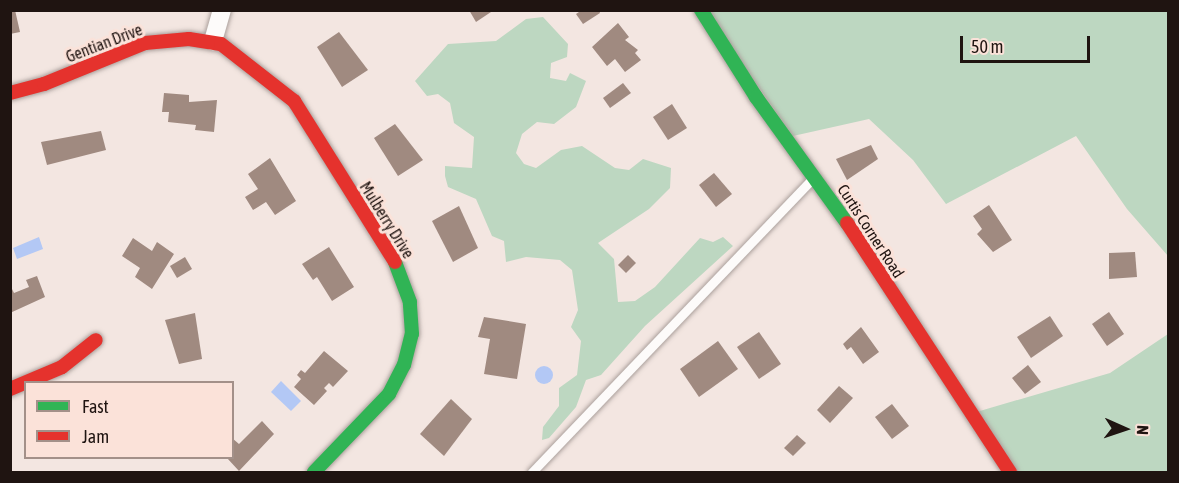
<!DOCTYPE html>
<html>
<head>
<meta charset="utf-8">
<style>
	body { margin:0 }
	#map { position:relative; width:1179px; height:483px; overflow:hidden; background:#f3e6e1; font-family:"Asap Condensed",sans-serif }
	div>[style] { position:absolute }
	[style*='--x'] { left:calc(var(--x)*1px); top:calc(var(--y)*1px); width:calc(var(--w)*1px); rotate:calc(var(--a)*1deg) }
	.green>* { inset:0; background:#bdd7c1 }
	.water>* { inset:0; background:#b3c8f5 }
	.round { border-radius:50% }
	.building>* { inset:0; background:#a08a80 }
	.roads { filter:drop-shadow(0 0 2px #aba09c) drop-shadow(0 0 2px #aba09c) }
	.lane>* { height:9px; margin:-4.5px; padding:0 4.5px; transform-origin:4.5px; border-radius:4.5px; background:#fdfbfa }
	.street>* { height:18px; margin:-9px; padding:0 9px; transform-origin:9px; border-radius:9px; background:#fdfbfa }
	.fast>* { height:14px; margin:-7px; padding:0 7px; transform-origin:7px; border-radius:7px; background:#30b455 }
	.jam>* { height:14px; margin:-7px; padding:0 7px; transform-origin:7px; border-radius:7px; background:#e5322d }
	span { translate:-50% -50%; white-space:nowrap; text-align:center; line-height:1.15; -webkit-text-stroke:6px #fbe2d9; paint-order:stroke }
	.street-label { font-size:16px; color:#1f1411 }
	.frame { position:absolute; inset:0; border:12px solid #1f1411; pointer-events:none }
	.legend { position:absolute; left:24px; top:381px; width:210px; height:78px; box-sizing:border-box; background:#fbe2d9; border:2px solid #a39089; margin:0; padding:8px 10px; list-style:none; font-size:18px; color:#1f1411 }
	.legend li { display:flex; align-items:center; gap:12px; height:30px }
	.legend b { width:30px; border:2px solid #a39089 }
	.north { position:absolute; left:1095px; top:399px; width:60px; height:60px; -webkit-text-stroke:4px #fbe2d9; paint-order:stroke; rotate:93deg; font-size:16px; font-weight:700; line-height:24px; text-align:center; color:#1f1411 }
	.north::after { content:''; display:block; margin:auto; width:21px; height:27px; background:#1f1411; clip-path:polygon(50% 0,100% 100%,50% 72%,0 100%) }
	.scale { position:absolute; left:960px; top:36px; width:130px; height:27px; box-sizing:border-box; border:3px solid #1f1411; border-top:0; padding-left:8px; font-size:18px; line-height:21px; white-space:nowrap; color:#1f1411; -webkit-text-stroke:4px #fbe2d9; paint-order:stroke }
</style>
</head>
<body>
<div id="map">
	<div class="green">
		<div style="clip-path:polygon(705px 11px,1168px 11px,1168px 256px,1127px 209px,1076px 136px,946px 204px,913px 160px,869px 119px,793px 136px)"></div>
		<div style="clip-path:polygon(543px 17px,568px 44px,567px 57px,551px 63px,550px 78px,566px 81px,570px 73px,586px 81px,576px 107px,554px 124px,537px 122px,522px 134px,516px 153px,524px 164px,536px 168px,561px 150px,582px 146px,615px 168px,629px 170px,643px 159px,671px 168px,670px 188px,649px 209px,598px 243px,614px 259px,618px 302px,635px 301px,655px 287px,700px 238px,713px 242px,723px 237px,733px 246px,645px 326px,601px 375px,586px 380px,576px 407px,549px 438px,542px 440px,543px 427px,559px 406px,559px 388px,577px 375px,581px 341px,571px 327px,578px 310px,572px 270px,560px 260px,526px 257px,506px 262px,504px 241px,492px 236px,476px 199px,448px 187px,445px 176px,445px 166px,472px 168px,474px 137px,454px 123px,450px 103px,438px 94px,427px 96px,415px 81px,448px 44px,496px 41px,526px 19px)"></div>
		<div style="clip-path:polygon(1168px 334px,1168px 472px,1013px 472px,973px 413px,1110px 373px)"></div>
	</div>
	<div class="water">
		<div style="clip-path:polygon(39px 237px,43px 249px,17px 259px,13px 248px)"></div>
		<div class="round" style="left:535px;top:366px;width:18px;height:18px"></div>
		<div style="clip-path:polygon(281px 381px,301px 401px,291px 411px,271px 392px)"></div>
	</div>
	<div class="building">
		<div style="clip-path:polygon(10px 10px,15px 10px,20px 32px,10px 34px)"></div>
		<div style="clip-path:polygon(469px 10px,494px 10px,476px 22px)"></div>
		<div style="clip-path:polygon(582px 10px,599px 10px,600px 13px,583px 24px,576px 14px)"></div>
		<div style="clip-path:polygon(618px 23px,629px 37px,625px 40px,638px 50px,635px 53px,641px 60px,625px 72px,615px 59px,607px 66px,592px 47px)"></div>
		<div style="clip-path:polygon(339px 32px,368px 70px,342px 87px,317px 47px)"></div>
		<div style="clip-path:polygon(623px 83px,631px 93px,610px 108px,603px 98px)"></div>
		<div style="clip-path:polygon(164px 93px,189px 95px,189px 102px,217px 100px,214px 132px,195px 130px,196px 125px,168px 122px,169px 112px,162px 112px)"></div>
		<div style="clip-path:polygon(672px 104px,687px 128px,668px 140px,653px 117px)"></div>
		<div style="clip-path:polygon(395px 124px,423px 160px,398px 176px,374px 138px)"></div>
		<div style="clip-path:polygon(101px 131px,106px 150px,47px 165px,41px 142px)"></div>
		<div style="clip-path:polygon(871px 145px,878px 159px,847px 180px,836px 159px)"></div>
		<div style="clip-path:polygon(270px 158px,296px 201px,275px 215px,266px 202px,253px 210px,245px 197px,258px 189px,248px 174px)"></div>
		<div style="clip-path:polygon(714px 173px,732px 194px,716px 207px,699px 185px)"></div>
		<div style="clip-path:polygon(989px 205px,1012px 240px,993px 252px,977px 234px,982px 229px,973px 216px)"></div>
		<div style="clip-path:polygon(459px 206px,478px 248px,453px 262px,432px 221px)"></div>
		<div style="clip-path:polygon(133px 238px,152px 251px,157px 242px,174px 254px,152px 289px,135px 277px,140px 268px,122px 256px)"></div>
		<div style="clip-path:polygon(329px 247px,354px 287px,332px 301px,317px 277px,313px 280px,302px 264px)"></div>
		<div style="clip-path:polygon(1135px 252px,1137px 277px,1109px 279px,1109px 253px)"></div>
		<div style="clip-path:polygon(628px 255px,636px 263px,626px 273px,618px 265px)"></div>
		<div style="clip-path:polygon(185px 257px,192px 269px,177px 278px,170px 266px)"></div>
		<div style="clip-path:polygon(37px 276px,45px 297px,10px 313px,10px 285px,14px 293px,29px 287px,26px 280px)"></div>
		<div style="clip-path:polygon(1109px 312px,1124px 334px,1107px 346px,1092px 324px)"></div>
		<div style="clip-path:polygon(195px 313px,202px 359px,179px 364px,165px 320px)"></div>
		<div style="clip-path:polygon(1050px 316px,1063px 336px,1031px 358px,1017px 337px)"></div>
		<div style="clip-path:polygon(484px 317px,526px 324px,517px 379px,484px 374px,490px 339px,478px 337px)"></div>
		<div style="clip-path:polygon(861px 327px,879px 352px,863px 364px,851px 347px,847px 350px,843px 344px)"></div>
		<div style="clip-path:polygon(759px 332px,781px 364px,759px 379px,737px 347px)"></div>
		<div style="clip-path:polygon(718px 341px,738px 369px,699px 397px,680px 369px)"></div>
		<div style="clip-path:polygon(324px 351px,348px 371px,333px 387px,329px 383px,324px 388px,327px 391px,314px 405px,294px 387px,301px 379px,297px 375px,301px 370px,305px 373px)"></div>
		<div style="clip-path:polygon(1028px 365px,1041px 382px,1025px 394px,1012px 378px)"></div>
		<div style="clip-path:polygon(839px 386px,853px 398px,830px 423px,817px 410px)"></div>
		<div style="clip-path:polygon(451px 399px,472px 419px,444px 456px,420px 434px)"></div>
		<div style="clip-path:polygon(892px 404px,909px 426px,892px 439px,875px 417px)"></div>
		<div style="clip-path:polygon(262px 421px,274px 434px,239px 471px,227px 458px,232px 458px,232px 438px,239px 444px)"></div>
		<div style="clip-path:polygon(797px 435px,806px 443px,793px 456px,784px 448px)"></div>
	</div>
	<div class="roads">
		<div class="lane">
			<div style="--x:532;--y:472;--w:408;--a:-46.3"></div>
		</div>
		<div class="street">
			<div style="--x:213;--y:41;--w:32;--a:-74"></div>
		</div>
		<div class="fast">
			<div style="--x:701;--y:10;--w:103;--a:57.7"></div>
			<div style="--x:756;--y:97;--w:155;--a:54.2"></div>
			<div style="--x:314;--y:472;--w:108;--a:-46.1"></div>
			<div style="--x:389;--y:394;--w:33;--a:-63"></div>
			<div style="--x:404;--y:365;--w:32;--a:-76"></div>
			<div style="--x:412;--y:334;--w:32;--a:-94"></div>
			<div style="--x:410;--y:302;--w:43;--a:-110.6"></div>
		</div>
		<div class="jam">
			<div style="--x:10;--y:93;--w:35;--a:-15"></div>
			<div style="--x:44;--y:84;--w:109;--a:-22.1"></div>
			<div style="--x:145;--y:43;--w:44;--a:-5.2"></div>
			<div style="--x:189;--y:39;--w:32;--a:9"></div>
			<div style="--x:221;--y:44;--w:93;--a:38"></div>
			<div style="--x:294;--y:101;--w:190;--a:57.9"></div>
			<div style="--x:847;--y:223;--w:298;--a:56.8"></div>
			<div style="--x:10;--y:389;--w:56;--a:-22.9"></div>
			<div style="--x:62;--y:367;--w:43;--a:-38.5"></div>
		</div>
	</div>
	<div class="street-label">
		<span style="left:104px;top:43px;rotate:-21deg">Gentian Drive</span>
		<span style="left:387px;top:220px;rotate:58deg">Mulberry Drive</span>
		<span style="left:871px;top:231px;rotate:57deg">Curtis Corner Road</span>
	</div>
	<div class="frame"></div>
	<ul class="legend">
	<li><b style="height:8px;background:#30b455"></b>Fast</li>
	<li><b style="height:8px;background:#e5322d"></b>Jam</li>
	</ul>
	<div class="north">N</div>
	<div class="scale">50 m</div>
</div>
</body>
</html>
